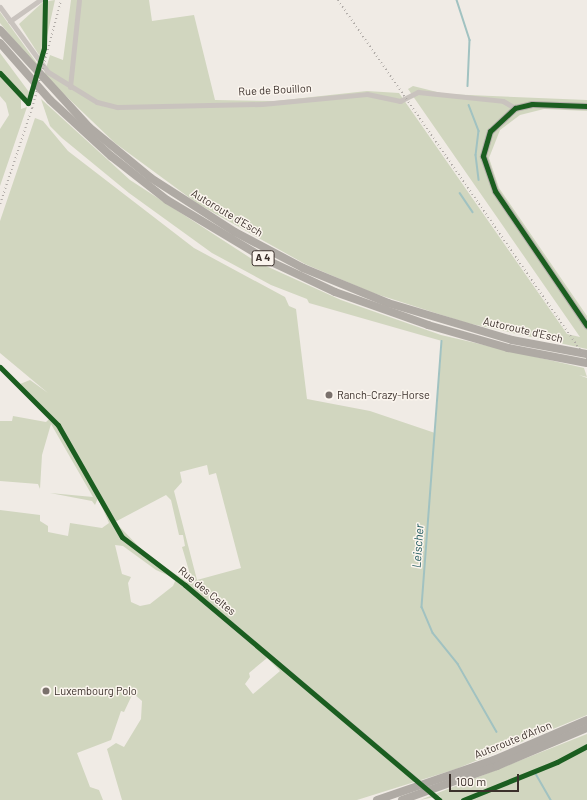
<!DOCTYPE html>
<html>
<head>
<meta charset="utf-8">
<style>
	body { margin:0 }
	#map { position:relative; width:587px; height:800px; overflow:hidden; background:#f0ebe5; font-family:Barlow,sans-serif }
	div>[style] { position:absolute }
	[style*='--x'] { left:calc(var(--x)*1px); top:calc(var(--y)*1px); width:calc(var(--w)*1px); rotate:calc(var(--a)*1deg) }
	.green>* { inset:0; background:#d1d6bf }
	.stream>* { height:1.5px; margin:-0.75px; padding:0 0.75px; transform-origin:0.75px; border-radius:0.75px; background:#a1c2c1 }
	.minor>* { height:5px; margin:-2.5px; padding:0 2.5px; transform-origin:2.5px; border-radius:2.5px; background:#c9c3be }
	.major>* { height:7px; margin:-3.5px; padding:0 3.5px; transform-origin:3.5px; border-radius:3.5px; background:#b8b1ad }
	.highway>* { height:8px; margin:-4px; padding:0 4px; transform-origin:4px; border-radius:4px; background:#afaaa4 }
	.rail>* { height:1.5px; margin-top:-0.75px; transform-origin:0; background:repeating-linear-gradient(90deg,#b1aca8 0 1px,transparent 0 4px) }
	.minor-bridge>* { height:5px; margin:-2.5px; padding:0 2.5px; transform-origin:2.5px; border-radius:2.5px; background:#c9c3be }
	.cycleway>* { height:5px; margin:-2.5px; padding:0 2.5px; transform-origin:2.5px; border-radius:2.5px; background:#1b5e20 }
	.dots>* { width:11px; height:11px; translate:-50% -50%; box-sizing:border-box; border:2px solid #fbf5ee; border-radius:50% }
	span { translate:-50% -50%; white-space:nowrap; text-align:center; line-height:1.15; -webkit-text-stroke:3px #fbf5ee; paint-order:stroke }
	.shield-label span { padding:1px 3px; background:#fbf5ee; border:1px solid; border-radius:3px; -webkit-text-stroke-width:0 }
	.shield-label { font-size:10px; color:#3b302b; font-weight:700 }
	.street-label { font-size:11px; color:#3b302b }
	.poi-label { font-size:11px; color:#3b302b }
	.left { translate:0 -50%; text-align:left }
	.water-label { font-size:12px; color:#1f5a5e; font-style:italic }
	.scale { position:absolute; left:449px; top:774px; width:70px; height:18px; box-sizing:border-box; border:2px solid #3b302b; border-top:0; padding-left:5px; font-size:12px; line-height:14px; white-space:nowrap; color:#3b302b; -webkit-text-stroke:3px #fbf5ee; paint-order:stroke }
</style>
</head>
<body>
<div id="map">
	<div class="green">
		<div style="clip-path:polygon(55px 0,46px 41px,41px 58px,19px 24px,43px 2px)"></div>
		<div style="clip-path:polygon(71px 0,149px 0,152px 21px,194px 15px,215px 100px,275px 101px,367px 91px,399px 93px,567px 334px,580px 337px,408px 89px,413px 86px,445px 94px,587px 100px,587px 111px,544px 109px,520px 115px,500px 130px,489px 158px,499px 188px,587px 316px,587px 349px,467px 323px,373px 293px,305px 264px,198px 204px,115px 143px,44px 75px,50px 55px,63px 60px)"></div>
		<div style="clip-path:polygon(0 12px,39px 66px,38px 69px,0 23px)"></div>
		<div style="clip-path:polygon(0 53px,29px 92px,27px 99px,21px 99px,21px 109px,27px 107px,0 186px,0 129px,9px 115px,6px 103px,0 96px)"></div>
		<div style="clip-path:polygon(evenodd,41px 99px,130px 180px,255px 261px,341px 300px,441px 335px,584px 368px,587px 377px,579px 375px,587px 378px,587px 715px,456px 769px,357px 800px,122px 800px,107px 749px,116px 743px,124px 747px,141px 719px,142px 701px,133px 693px,124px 712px,121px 711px,111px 740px,77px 753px,90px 787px,99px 790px,103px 800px,0 800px,0 510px,40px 515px,40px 521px,48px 526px,48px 532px,68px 536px,70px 523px,102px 528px,109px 523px,98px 498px,95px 505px,92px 501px,50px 493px,93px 497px,51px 424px,42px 455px,40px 489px,38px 484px,0 481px,0 421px,12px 421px,13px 416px,46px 422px,51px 417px,20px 384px,30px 380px,48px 393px,0 353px,0 221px,35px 118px,43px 121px,68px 151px,194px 248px,285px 297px,289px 306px,296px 309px,307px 399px,370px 411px,435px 433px,442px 341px,309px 303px,307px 299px,271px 285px,212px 253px,129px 193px,62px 138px,50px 126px,41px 99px,207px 465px,209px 475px,216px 473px,241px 568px,197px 580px,174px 491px,182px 482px,180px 472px,207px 465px,41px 99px,166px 495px,171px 500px,179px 535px,183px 535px,185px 546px,182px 547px,192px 581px,187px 582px,146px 554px,115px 522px,166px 495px,41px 99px,115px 545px,123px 546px,156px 570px,176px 579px,173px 586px,150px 604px,140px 606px,131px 602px,128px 583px,131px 577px,122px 574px,115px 545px,41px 99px,267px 658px,280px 671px,253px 694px,245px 684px,250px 677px,249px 673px,267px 658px)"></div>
		<div style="clip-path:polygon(587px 734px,587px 800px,442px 800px,440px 796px,420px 800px)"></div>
	</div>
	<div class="stream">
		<div style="--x:457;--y:0;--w:42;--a:72"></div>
		<div style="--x:470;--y:40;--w:46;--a:92.5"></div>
		<div style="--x:469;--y:105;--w:28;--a:69"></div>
		<div style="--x:479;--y:131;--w:24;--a:97"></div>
		<div style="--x:476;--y:155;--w:25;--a:83"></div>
		<div style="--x:460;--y:193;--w:23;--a:56"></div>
		<div style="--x:442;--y:341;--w:267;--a:94.3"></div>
		<div style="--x:422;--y:607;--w:28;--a:67"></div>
		<div style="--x:433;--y:633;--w:40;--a:51"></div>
		<div style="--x:458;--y:664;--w:78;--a:60.2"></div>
		<div style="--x:536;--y:774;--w:30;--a:60"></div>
	</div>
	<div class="minor">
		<div style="--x:0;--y:7;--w:81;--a:53.6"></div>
		<div style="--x:48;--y:72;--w:57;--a:31.5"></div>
		<div style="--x:97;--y:102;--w:21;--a:14"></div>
		<div style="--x:117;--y:107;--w:145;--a:-1.2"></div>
		<div style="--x:262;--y:104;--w:105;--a:-5.4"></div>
		<div style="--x:367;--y:94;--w:34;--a:12"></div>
		<div style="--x:400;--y:101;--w:20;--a:-27"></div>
		<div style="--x:418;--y:92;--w:85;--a:6"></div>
		<div style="--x:503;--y:101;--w:14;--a:30"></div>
		<div style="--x:10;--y:21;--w:37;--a:-35"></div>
		<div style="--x:70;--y:87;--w:87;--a:-84.1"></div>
		<div style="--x:0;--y:367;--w:82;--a:45"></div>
		<div style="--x:58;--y:425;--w:129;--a:60.3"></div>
		<div style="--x:122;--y:537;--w:79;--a:37.3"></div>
		<div style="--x:185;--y:585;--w:297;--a:40.1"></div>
	</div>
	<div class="major">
		<div style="--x:587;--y:106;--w:55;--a:-177.9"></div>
		<div style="--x:532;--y:104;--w:17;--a:167"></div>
		<div style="--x:515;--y:108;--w:34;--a:137"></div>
		<div style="--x:490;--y:131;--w:26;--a:106"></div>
		<div style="--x:483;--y:156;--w:37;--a:71"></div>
		<div style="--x:495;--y:191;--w:163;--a:55.7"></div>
	</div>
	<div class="highway">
		<div style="--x:0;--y:30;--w:132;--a:47.5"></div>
		<div style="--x:89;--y:127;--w:80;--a:39.4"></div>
		<div style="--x:151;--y:178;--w:100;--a:32.7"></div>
		<div style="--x:235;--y:232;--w:77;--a:27.9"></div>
		<div style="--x:303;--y:268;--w:92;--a:22.4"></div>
		<div style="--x:388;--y:303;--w:129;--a:16.6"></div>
		<div style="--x:512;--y:340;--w:76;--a:10.6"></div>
		<div style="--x:0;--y:43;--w:76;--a:48.7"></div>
		<div style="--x:50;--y:100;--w:83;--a:42.6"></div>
		<div style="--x:111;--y:156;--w:71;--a:38.2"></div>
		<div style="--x:167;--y:200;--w:117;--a:31"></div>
		<div style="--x:267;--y:260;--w:75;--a:25.2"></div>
		<div style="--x:335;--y:292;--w:99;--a:19.5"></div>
		<div style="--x:428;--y:325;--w:83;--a:16"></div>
		<div style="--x:508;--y:348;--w:80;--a:10.8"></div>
		<div style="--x:377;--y:800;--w:124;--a:-18.9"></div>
		<div style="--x:494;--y:760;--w:101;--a:-23.3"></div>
		<div style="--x:402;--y:800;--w:101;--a:-19.7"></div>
		<div style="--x:497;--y:766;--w:98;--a:-22.9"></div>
	</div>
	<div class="rail">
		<div style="--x:338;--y:0;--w:437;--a:55.3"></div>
		<div style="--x:0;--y:204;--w:101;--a:-71.6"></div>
		<div style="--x:32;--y:108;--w:112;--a:-75"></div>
	</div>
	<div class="minor-bridge">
		<div style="--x:412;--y:776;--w:36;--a:42"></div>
	</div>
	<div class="cycleway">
		<div style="--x:0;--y:73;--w:41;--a:47"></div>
		<div style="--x:28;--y:103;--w:57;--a:-73.8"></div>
		<div style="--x:44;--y:48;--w:48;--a:-88.8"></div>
		<div style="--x:587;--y:106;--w:55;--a:-177.9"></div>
		<div style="--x:532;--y:104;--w:17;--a:167"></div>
		<div style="--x:515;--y:108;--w:34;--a:137"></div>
		<div style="--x:490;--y:131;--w:26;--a:106"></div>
		<div style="--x:483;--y:156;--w:37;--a:71"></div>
		<div style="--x:495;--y:191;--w:163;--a:55.7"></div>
		<div style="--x:0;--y:367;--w:82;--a:45"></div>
		<div style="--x:58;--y:425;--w:129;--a:60.3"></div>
		<div style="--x:122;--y:537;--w:79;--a:37.3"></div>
		<div style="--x:185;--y:585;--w:333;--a:40.2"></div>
		<div style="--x:463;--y:800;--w:101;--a:-22"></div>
		<div style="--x:557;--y:762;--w:34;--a:-28"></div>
	</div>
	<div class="dots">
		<div style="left:329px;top:395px;background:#7a716c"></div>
		<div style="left:46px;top:691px;background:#7a716c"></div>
	</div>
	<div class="shield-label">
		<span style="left:263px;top:258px">A 4</span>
	</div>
	<div class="street-label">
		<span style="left:275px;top:90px;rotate:-3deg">Rue de Bouillon</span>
		<span style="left:227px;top:213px;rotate:31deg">Autoroute d'Esch</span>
		<span style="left:523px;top:330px;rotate:13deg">Autoroute d'Esch</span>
		<span style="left:207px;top:591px;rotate:39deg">Rue des Celtes</span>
		<span style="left:513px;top:740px;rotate:-22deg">Autoroute d'Arlon</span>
	</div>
	<div class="poi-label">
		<span class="left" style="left:337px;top:395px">Ranch-Crazy-Horse</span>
		<span class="left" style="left:54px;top:691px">Luxembourg Polo</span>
	</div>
	<div class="water-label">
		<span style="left:418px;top:546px;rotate:-86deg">Leischer</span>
	</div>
	<div class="scale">100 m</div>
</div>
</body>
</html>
